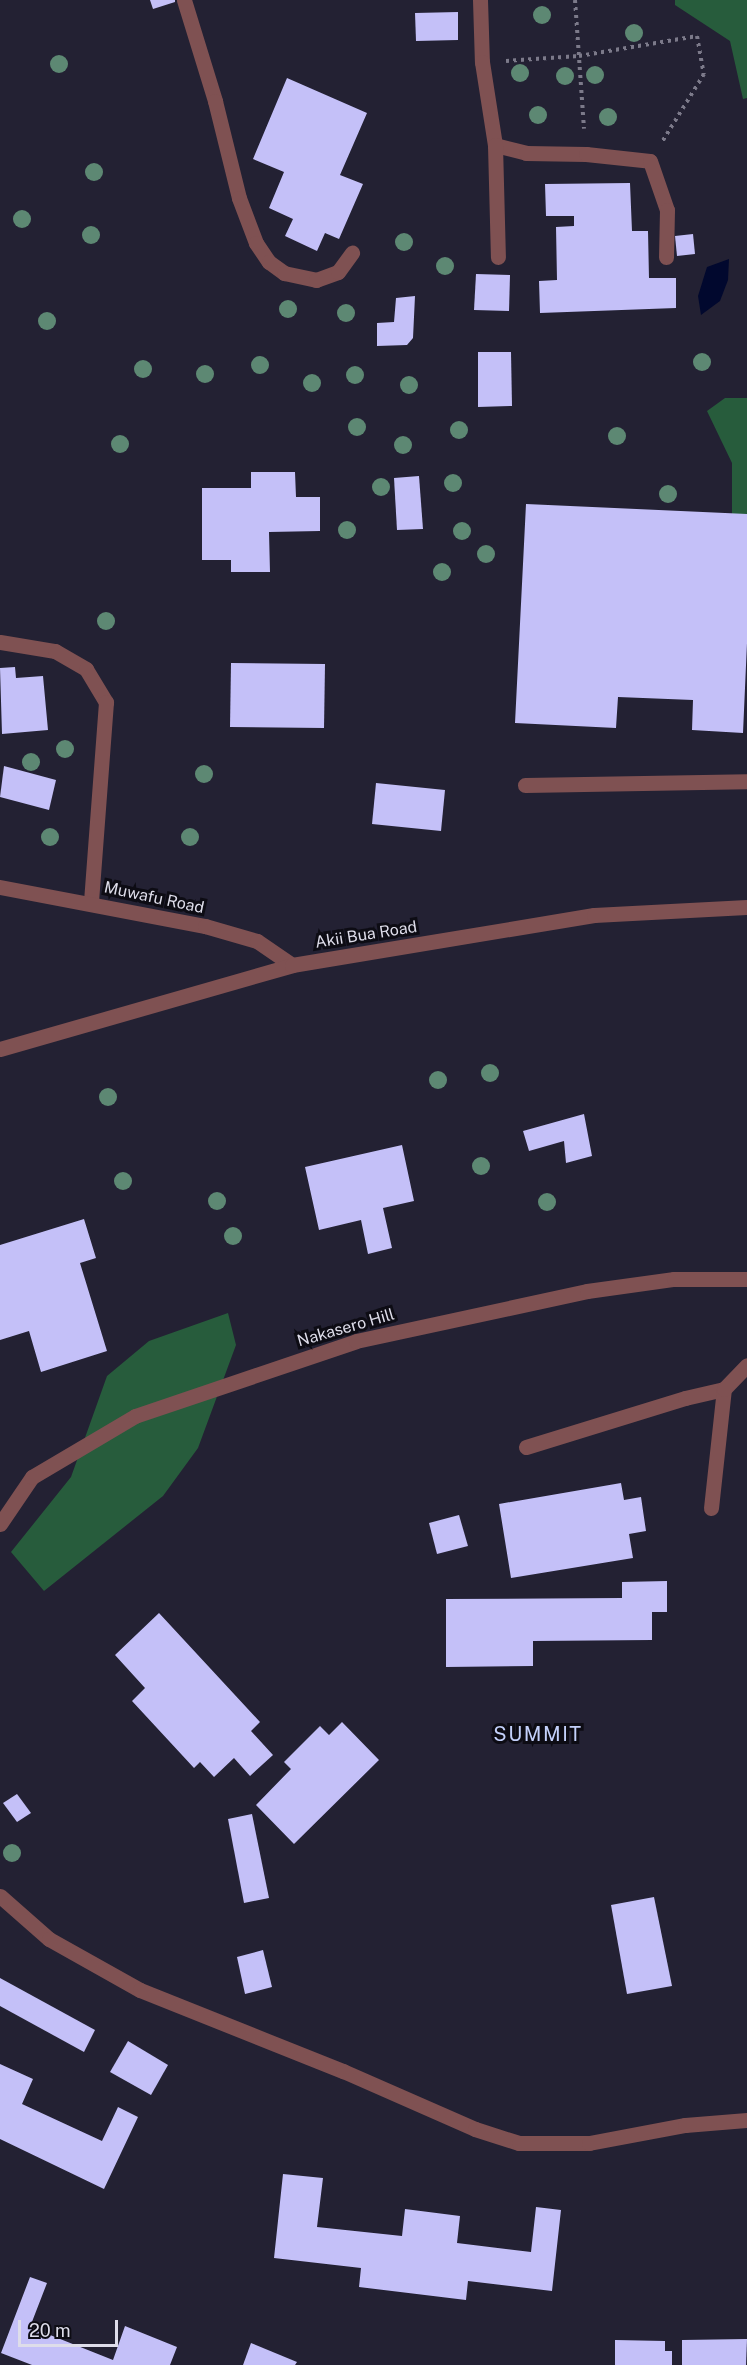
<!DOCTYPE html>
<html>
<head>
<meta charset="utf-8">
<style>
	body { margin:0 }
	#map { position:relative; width:747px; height:2365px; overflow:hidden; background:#232133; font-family:"Public Sans",sans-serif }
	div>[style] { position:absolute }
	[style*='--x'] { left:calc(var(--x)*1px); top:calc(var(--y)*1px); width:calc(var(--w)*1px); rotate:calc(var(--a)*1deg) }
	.forest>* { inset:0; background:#275c3c }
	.water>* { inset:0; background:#01082e }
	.building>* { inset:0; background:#c4c0f8 }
	.path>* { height:4px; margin-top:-2px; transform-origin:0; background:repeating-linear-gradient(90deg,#7c7a8a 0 3px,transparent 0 7.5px) }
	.service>* { height:15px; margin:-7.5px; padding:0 7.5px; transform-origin:7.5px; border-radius:7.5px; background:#7f5152 }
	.minor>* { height:15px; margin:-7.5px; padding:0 7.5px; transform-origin:7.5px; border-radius:7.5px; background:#7f5152 }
	.tertiary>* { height:15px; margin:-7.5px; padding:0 7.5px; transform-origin:7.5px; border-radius:7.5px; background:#7f5152 }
	.trees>* { width:18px; height:18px; margin:-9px; border-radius:50%; background:#5d8873 }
	span { translate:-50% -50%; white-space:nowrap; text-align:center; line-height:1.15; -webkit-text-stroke:6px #0d0c14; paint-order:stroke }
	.street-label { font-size:16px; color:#deddea }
	.quarter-label { font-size:20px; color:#c3d0fa; letter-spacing:1.5px }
	.scale { position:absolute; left:18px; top:2320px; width:100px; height:27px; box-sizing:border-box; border:3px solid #deddea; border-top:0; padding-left:8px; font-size:18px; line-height:21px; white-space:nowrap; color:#deddea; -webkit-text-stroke:4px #0d0c14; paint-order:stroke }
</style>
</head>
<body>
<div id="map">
	<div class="forest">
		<div style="clip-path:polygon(675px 0,747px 0,747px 98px,743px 99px,730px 41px,675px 5px)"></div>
		<div style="clip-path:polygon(725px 398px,747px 398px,747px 521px,732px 516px,732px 463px,707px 411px)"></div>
		<div style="clip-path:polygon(228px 1313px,236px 1345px,198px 1448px,163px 1496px,44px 1591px,11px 1552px,71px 1477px,107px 1376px,149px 1341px)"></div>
	</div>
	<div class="water">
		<div style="clip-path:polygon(729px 259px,728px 280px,720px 301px,701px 315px,698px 296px,707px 267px)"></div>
	</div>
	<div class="building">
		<div style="clip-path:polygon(150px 0,175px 0,175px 2px,153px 9px)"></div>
		<div style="clip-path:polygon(458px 12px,458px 40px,416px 41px,415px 13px)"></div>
		<div style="clip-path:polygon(287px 78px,367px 113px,340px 175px,363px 184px,339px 239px,325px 233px,317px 251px,285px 236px,293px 219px,269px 208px,284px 172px,253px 159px)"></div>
		<div style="clip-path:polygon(630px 183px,632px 231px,648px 231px,649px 278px,676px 278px,676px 308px,540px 313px,539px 281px,557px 280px,556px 227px,574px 226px,574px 216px,546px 216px,545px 184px)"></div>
		<div style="clip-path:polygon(693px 234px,695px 254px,677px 256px,675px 236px)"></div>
		<div style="clip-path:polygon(476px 274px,510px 275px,509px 311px,474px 310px)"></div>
		<div style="clip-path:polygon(415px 296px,413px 338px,407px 345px,377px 346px,377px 323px,394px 322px,396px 298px)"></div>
		<div style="clip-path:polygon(478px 352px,511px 352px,512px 406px,478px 407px)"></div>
		<div style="clip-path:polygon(251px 472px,295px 472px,296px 497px,320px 497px,320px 531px,269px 532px,270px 572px,231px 572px,231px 560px,202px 560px,202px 488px,251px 488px)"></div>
		<div style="clip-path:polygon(419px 476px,423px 529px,397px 530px,394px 478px)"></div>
		<div style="clip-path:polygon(526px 504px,747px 514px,747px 643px,743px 733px,692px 730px,693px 700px,618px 697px,616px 728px,515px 723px)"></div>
		<div style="clip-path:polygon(231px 663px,325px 664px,324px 728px,230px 727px)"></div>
		<div style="clip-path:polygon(15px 667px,16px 678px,43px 676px,48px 730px,2px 734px,0 668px)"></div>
		<div style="clip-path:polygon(4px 766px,56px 780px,49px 810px,0 797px)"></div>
		<div style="clip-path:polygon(376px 783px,445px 790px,441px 831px,372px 824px)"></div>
		<div style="clip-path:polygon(584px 1114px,592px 1156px,566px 1163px,564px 1141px,529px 1151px,523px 1131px)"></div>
		<div style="clip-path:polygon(402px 1145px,414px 1201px,383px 1208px,392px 1248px,368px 1254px,361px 1220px,319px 1230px,305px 1167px)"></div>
		<div style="clip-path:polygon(84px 1219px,96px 1258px,80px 1263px,107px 1351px,41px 1372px,29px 1331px,0 1340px,0 1245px)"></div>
		<div style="clip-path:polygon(621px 1483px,624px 1500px,641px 1497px,646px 1531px,629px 1534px,633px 1558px,511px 1578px,499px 1504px)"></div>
		<div style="clip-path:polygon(459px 1515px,468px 1546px,437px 1554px,429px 1523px)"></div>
		<div style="clip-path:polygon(667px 1581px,667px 1612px,652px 1612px,652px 1640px,533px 1641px,533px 1666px,446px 1667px,446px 1599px,622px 1598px,622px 1582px)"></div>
		<div style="clip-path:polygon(159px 1613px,260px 1722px,251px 1731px,273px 1755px,250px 1776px,234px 1758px,214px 1777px,200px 1762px,194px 1768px,132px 1701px,145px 1688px,115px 1655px)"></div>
		<div style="clip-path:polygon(342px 1722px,379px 1760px,294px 1844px,256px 1805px,291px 1769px,284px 1762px,320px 1726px,329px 1735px)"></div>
		<div style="clip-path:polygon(17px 1794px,31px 1813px,17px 1822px,3px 1803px)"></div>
		<div style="clip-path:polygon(252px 1814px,269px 1898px,244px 1903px,228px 1819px)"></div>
		<div style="clip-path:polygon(654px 1897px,672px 1986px,627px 1994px,611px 1905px)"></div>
		<div style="clip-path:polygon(263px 1950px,272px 1987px,245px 1994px,237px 1957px)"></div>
		<div style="clip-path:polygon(0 1978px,95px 2030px,84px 2052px,0 2006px)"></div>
		<div style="clip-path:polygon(128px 2041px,168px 2065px,151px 2095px,110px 2072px)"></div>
		<div style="clip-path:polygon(0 2064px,33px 2079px,22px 2104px,102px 2141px,118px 2107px,138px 2117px,104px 2189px,0 2139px)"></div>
		<div style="clip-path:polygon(283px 2174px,323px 2178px,317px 2227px,402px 2236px,405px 2209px,460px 2216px,457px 2243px,531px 2252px,536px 2207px,561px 2210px,552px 2291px,468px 2281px,466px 2300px,359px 2287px,361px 2268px,274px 2258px)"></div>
		<div style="clip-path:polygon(30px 2277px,47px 2283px,30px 2327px,113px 2360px,125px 2326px,177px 2347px,170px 2365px,32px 2365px,1px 2353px)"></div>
		<div style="clip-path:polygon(747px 2339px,746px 2365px,682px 2365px,682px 2340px)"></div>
		<div style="clip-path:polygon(615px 2340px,665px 2341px,665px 2351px,672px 2351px,672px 2365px,615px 2365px)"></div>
		<div style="clip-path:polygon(251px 2343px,297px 2362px,295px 2365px,243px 2365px)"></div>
	</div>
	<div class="path">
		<div style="--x:575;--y:0;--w:129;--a:86"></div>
		<div style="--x:506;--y:61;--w:73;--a:-3.9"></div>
		<div style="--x:579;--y:56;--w:120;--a:-9.6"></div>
		<div style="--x:697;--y:36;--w:39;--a:80"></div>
		<div style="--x:704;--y:74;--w:80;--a:121.7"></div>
	</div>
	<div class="service">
		<div style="--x:480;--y:0;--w:62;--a:88.2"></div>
		<div style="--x:482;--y:62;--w:84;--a:81.1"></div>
		<div style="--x:495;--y:145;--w:32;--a:14"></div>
		<div style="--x:526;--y:153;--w:60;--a:1"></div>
		<div style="--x:586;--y:154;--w:64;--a:6.2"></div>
		<div style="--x:650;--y:161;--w:52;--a:70.9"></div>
		<div style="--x:667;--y:210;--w:47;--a:91.2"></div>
		<div style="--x:495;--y:145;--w:112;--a:88.5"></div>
		<div style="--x:0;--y:642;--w:56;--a:9.3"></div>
		<div style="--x:55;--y:651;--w:36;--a:30"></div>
		<div style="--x:86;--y:669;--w:39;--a:59"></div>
		<div style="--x:106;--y:702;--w:202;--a:94.3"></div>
		<div style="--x:525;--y:785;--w:222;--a:-1"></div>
		<div style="--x:526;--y:1447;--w:166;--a:-17.1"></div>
		<div style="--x:685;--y:1398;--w:40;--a:-13"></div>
		<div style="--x:711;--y:1508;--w:120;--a:-83.8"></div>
		<div style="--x:724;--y:1389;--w:33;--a:-46"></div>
		<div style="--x:0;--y:1896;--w:65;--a:41.3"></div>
		<div style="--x:49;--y:1939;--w:104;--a:29.3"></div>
		<div style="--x:140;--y:1990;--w:219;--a:21.8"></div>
		<div style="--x:343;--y:2071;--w:144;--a:23.7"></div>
		<div style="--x:475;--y:2129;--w:46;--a:17.7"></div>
		<div style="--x:519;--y:2143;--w:70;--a:0"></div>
		<div style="--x:589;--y:2143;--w:98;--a:-10.6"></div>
		<div style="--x:685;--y:2125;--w:62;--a:-4.6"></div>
	</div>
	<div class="minor">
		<div style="--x:184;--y:0;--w:106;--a:72.9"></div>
		<div style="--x:215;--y:101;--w:100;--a:76.1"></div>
		<div style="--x:239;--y:198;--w:48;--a:69.3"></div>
		<div style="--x:256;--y:243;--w:23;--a:56"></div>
		<div style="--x:269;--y:262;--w:19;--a:36"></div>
		<div style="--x:284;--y:273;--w:33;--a:12"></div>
		<div style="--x:316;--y:280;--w:23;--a:-20"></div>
		<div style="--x:338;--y:272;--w:24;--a:-54"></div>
		<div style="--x:0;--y:887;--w:209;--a:10.8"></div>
		<div style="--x:205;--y:926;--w:54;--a:16.1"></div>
		<div style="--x:257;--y:941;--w:42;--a:34.4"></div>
		<div style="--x:0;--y:1524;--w:57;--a:-55.8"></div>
		<div style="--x:32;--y:1477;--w:120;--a:-30.6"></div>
		<div style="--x:135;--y:1416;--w:233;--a:-18.7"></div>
		<div style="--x:356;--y:1341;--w:236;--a:-12.2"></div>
		<div style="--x:587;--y:1291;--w:88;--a:-7.9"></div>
		<div style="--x:674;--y:1279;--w:73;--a:0"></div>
	</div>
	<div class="tertiary">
		<div style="--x:0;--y:1049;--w:304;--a:-16"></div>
		<div style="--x:292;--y:965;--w:306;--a:-9.4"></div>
		<div style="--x:594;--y:915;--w:153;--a:-3"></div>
	</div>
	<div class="trees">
		<div style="left:542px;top:15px"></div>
		<div style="left:634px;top:33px"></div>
		<div style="left:59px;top:64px"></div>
		<div style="left:520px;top:73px"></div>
		<div style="left:595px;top:75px"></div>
		<div style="left:565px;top:76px"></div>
		<div style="left:538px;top:115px"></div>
		<div style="left:608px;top:117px"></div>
		<div style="left:94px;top:172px"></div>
		<div style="left:22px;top:219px"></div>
		<div style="left:91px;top:235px"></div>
		<div style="left:404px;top:242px"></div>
		<div style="left:445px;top:266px"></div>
		<div style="left:288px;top:309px"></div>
		<div style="left:346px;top:313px"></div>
		<div style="left:47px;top:321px"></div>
		<div style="left:702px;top:362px"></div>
		<div style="left:260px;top:365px"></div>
		<div style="left:143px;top:369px"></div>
		<div style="left:205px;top:374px"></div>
		<div style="left:355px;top:375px"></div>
		<div style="left:312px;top:383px"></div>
		<div style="left:409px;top:385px"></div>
		<div style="left:357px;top:427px"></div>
		<div style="left:459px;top:430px"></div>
		<div style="left:617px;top:436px"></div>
		<div style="left:120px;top:444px"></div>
		<div style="left:403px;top:445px"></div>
		<div style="left:453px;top:483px"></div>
		<div style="left:381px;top:487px"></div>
		<div style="left:668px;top:494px"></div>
		<div style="left:347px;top:530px"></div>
		<div style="left:462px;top:531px"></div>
		<div style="left:486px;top:554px"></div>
		<div style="left:442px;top:572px"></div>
		<div style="left:106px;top:621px"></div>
		<div style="left:65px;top:749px"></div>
		<div style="left:31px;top:762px"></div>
		<div style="left:204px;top:774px"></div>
		<div style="left:50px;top:837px"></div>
		<div style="left:190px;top:837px"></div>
		<div style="left:490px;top:1073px"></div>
		<div style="left:438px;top:1080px"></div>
		<div style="left:108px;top:1097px"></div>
		<div style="left:481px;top:1166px"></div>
		<div style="left:123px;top:1181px"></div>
		<div style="left:217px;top:1201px"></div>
		<div style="left:547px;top:1202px"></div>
		<div style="left:233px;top:1236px"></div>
		<div style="left:12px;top:1853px"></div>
	</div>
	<div class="street-label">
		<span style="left:154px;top:898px;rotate:12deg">Muwafu Road</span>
		<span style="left:366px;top:935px;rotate:-9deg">Akii Bua Road</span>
		<span style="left:346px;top:1328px;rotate:-16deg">Nakasero Hill</span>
	</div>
	<div class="quarter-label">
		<span style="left:538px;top:1734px">SUMMIT</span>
	</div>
	<div class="scale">20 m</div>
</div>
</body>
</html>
